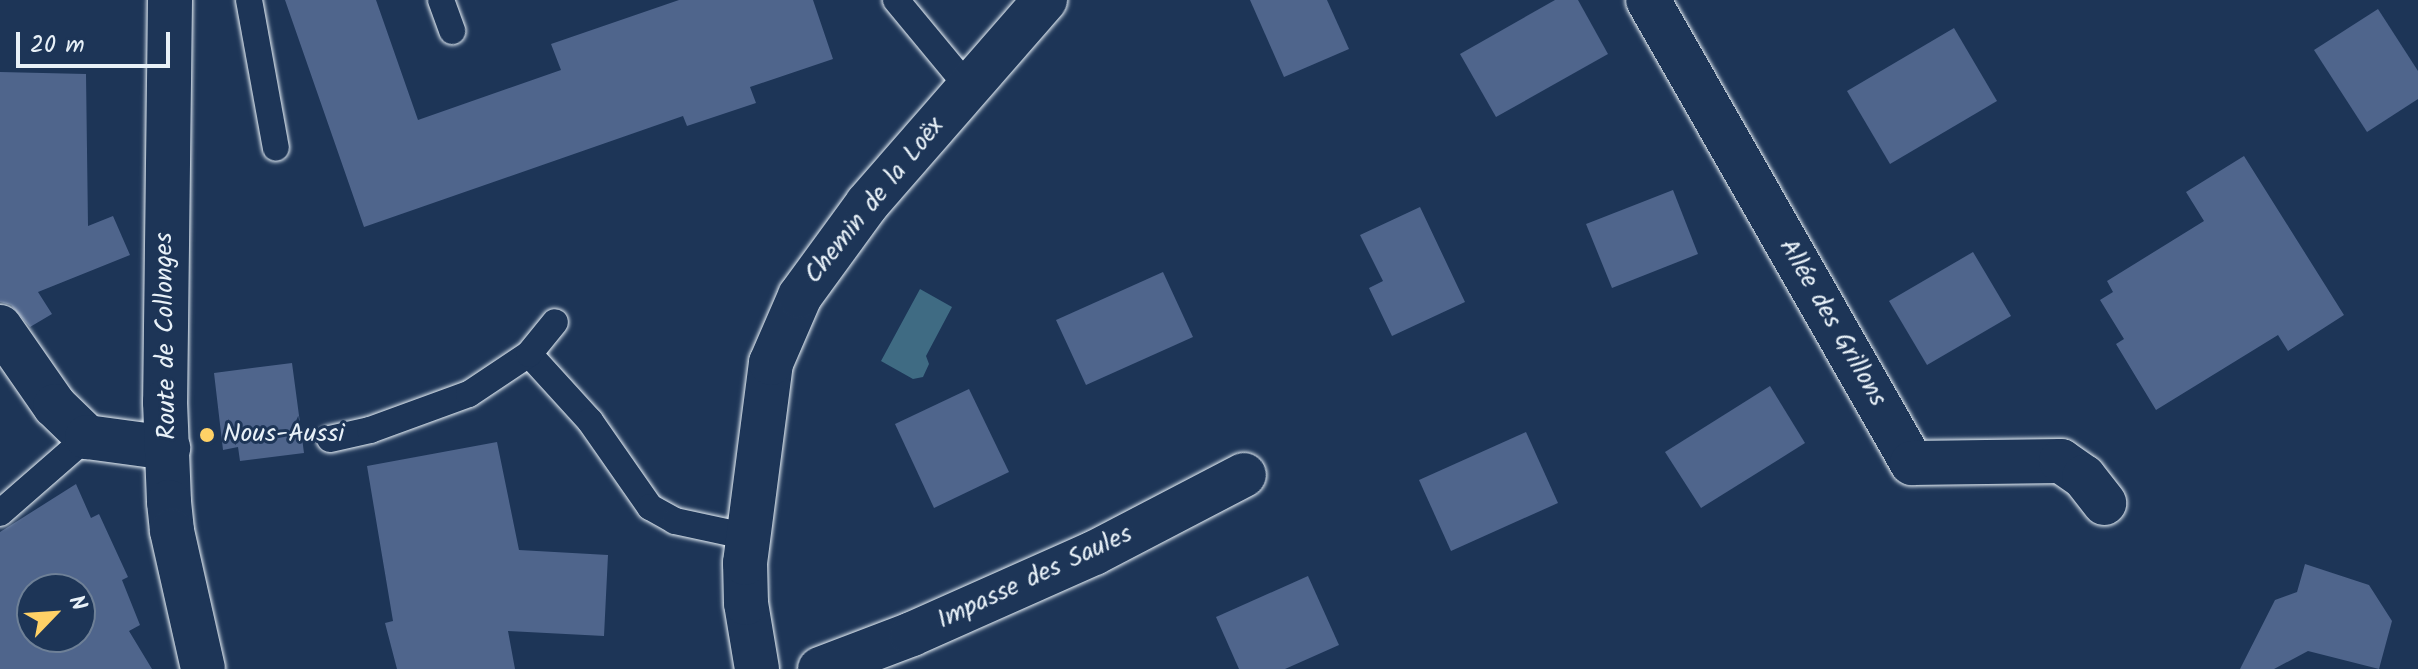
<!DOCTYPE html>
<html>
<head>
<meta charset="utf-8">
<style>
	body { margin:0 }
	#map { position:relative; width:2418px; height:669px; overflow:hidden; background:#1d3557; font-family:Kalam,sans-serif }
	div>[style] { position:absolute }
	[style*='--x'] { left:calc(var(--x)*1px); top:calc(var(--y)*1px); width:calc(var(--w)*1px); rotate:calc(var(--a)*1deg) }
	.water>* { inset:0; background:#3f6b83 }
	.building>* { inset:0; background:#4f658c }
	.roads { filter:drop-shadow(0 0 2px #e8f1f8) drop-shadow(0 0 2px #e8f1f8) }
	.lane>* { height:26px; margin:-13px; padding:0 13px; transform-origin:13px; border-radius:13px; background:#1d3557 }
	.street>* { height:44px; margin:-22px; padding:0 22px; transform-origin:22px; border-radius:22px; background:#1d3557 }
	.secondary>* { height:44px; margin:-22px; padding:0 22px; transform-origin:22px; border-radius:22px; background:#1d3557 }
	.dots>* { width:22px; height:22px; translate:-50% -50%; box-sizing:border-box; border:4px solid #1d3557; border-radius:50% }
	span { translate:-50% -50%; white-space:nowrap; text-align:center; line-height:1.15; -webkit-text-stroke:6px #1d3557; paint-order:stroke }
	.street-label { font-size:26px; color:#e8f1f8 }
	.poi-label { font-size:26px; color:#e8f1f8 }
	.left { translate:0 -50%; text-align:left }
	.north { position:absolute; left:16px; top:573px; width:80px; height:80px; box-sizing:border-box; background:#1d3557; border:2px solid #6e8097; border-radius:50%; rotate:65deg; font-size:22px; font-weight:700; line-height:32px; text-align:center; color:#e8f1f8 }
	.north::after { content:''; display:block; margin:auto; width:28px; height:36px; background:#ffd166; clip-path:polygon(50% 0,100% 100%,50% 72%,0 100%) }
	.scale { position:absolute; left:16px; top:32px; width:154px; height:36px; box-sizing:border-box; border:4px solid #e8f1f8; border-top:0; padding-left:10px; font-size:24px; line-height:28px; white-space:nowrap; color:#e8f1f8; -webkit-text-stroke:6px #1d3557; paint-order:stroke }
</style>
</head>
<body>
<div id="map">
	<div class="water">
		<div style="clip-path:polygon(920px 289px,952px 307px,926px 356px,929px 364px,923px 377px,913px 379px,881px 361px)"></div>
	</div>
	<div class="building">
		<div style="clip-path:polygon(285px 0,376px 0,418px 120px,561px 70px,551px 44px,679px 0,813px 0,833px 59px,750px 87px,756px 103px,687px 126px,683px 116px,364px 227px)"></div>
		<div style="clip-path:polygon(1250px 0,1327px 0,1349px 49px,1284px 77px)"></div>
		<div style="clip-path:polygon(1555px 0,1578px 0,1608px 54px,1496px 117px,1460px 54px)"></div>
		<div style="clip-path:polygon(2378px 9px,2418px 71px,2418px 99px,2367px 132px,2314px 50px)"></div>
		<div style="clip-path:polygon(1954px 28px,1997px 101px,1890px 164px,1847px 91px)"></div>
		<div style="clip-path:polygon(0 72px,86px 74px,88px 226px,113px 216px,130px 255px,38px 292px,52px 314px,30px 327px,11px 305px,0 302px)"></div>
		<div style="clip-path:polygon(2244px 156px,2344px 315px,2288px 351px,2278px 335px,2156px 410px,2116px 344px,2124px 339px,2100px 300px,2113px 292px,2107px 281px,2204px 221px,2186px 192px)"></div>
		<div style="clip-path:polygon(1673px 190px,1698px 254px,1612px 288px,1586px 224px)"></div>
		<div style="clip-path:polygon(1420px 207px,1465px 302px,1392px 336px,1369px 288px,1383px 281px,1360px 235px)"></div>
		<div style="clip-path:polygon(1973px 252px,2011px 316px,1927px 365px,1889px 301px)"></div>
		<div style="clip-path:polygon(1163px 272px,1193px 337px,1086px 385px,1056px 320px)"></div>
		<div style="clip-path:polygon(292px 363px,304px 453px,240px 461px,238px 447px,223px 450px,214px 373px)"></div>
		<div style="clip-path:polygon(1770px 386px,1805px 443px,1701px 508px,1665px 452px)"></div>
		<div style="clip-path:polygon(969px 389px,1009px 472px,934px 508px,895px 424px)"></div>
		<div style="clip-path:polygon(1526px 432px,1558px 503px,1451px 551px,1419px 480px)"></div>
		<div style="clip-path:polygon(497px 442px,519px 550px,608px 555px,604px 636px,508px 631px,515px 669px,397px 669px,385px 623px,393px 621px,367px 466px)"></div>
		<div style="clip-path:polygon(evenodd,76px 484px,91px 518px,99px 514px,128px 577px,122px 580px,140px 625px,129px 631px,152px 669px,0 669px,0 532px,76px 484px,32px 589px,80px 589px,80px 637px,32px 637px,32px 589px)"></div>
		<div style="clip-path:polygon(2305px 564px,2369px 585px,2392px 621px,2379px 669px,2308px 651px,2274px 669px,2240px 669px,2275px 600px,2297px 592px)"></div>
		<div style="clip-path:polygon(1308px 576px,1339px 645px,1285px 669px,1239px 669px,1216px 617px)"></div>
	</div>
	<div class="roads">
		<div class="lane">
			<div style="--x:249;--y:0;--w:150;--a:79.7"></div>
			<div style="--x:441;--y:0;--w:33;--a:70"></div>
			<div style="--x:896;--y:0;--w:113;--a:50.4"></div>
			<div style="--x:529;--y:354;--w:91;--a:47.7"></div>
			<div style="--x:590;--y:421;--w:105;--a:55.1"></div>
			<div style="--x:650;--y:507;--w:29;--a:29"></div>
			<div style="--x:675;--y:521;--w:76;--a:12.2"></div>
			<div style="--x:330;--y:439;--w:41;--a:-12.7"></div>
			<div style="--x:370;--y:430;--w:105;--a:-20"></div>
			<div style="--x:469;--y:394;--w:72;--a:-33.7"></div>
			<div style="--x:529;--y:354;--w:41;--a:-50.9"></div>
			<div style="--x:0;--y:513;--w:116;--a:-41.1"></div>
		</div>
		<div class="street">
			<div style="--x:1648;--y:0;--w:533;--a:60.31"></div>
			<div style="--x:1912;--y:463;--w:149;--a:-0.8"></div>
			<div style="--x:2061;--y:461;--w:28;--a:35"></div>
			<div style="--x:2084;--y:477;--w:33;--a:52"></div>
			<div style="--x:0;--y:327;--w:96;--a:55.2"></div>
			<div style="--x:55;--y:406;--w:45;--a:44.1"></div>
			<div style="--x:87;--y:437;--w:82;--a:7.7"></div>
			<div style="--x:757;--y:669;--w:67;--a:-99.5"></div>
			<div style="--x:746;--y:603;--w:40;--a:-91.4"></div>
			<div style="--x:745;--y:563;--w:202;--a:-82.6"></div>
			<div style="--x:771;--y:363;--w:73;--a:-66.6"></div>
			<div style="--x:800;--y:296;--w:114;--a:-53.9"></div>
			<div style="--x:867;--y:204;--w:271;--a:-48.9"></div>
			<div style="--x:820;--y:669;--w:98;--a:-20.8"></div>
			<div style="--x:912;--y:634;--w:199;--a:-24"></div>
			<div style="--x:1094;--y:553;--w:169;--a:-27.5"></div>
		</div>
		<div class="secondary">
			<div style="--x:170;--y:0;--w:402;--a:90.7"></div>
			<div style="--x:165;--y:402;--w:100;--a:87.7"></div>
			<div style="--x:169;--y:502;--w:29;--a:84"></div>
			<div style="--x:172;--y:531;--w:141;--a:77.3"></div>
		</div>
	</div>
	<div class="dots">
		<div style="left:207px;top:435px;background:#ffd166"></div>
	</div>
	<div class="street-label">
		<span style="left:875px;top:201px;rotate:-51deg">Chemin de la Loëx</span>
		<span style="left:1832px;top:323px;rotate:60deg">Allée des Grillons</span>
		<span style="left:167px;top:336px;rotate:-91deg">Route de Collonges</span>
		<span style="left:1035px;top:578px;rotate:-25deg">Impasse des Saules</span>
	</div>
	<div class="poi-label">
		<span class="left" style="left:223px;top:435px">Nous-Aussi</span>
	</div>
	<div class="north">N</div>
	<div class="scale">20 m</div>
</div>
</body>
</html>
